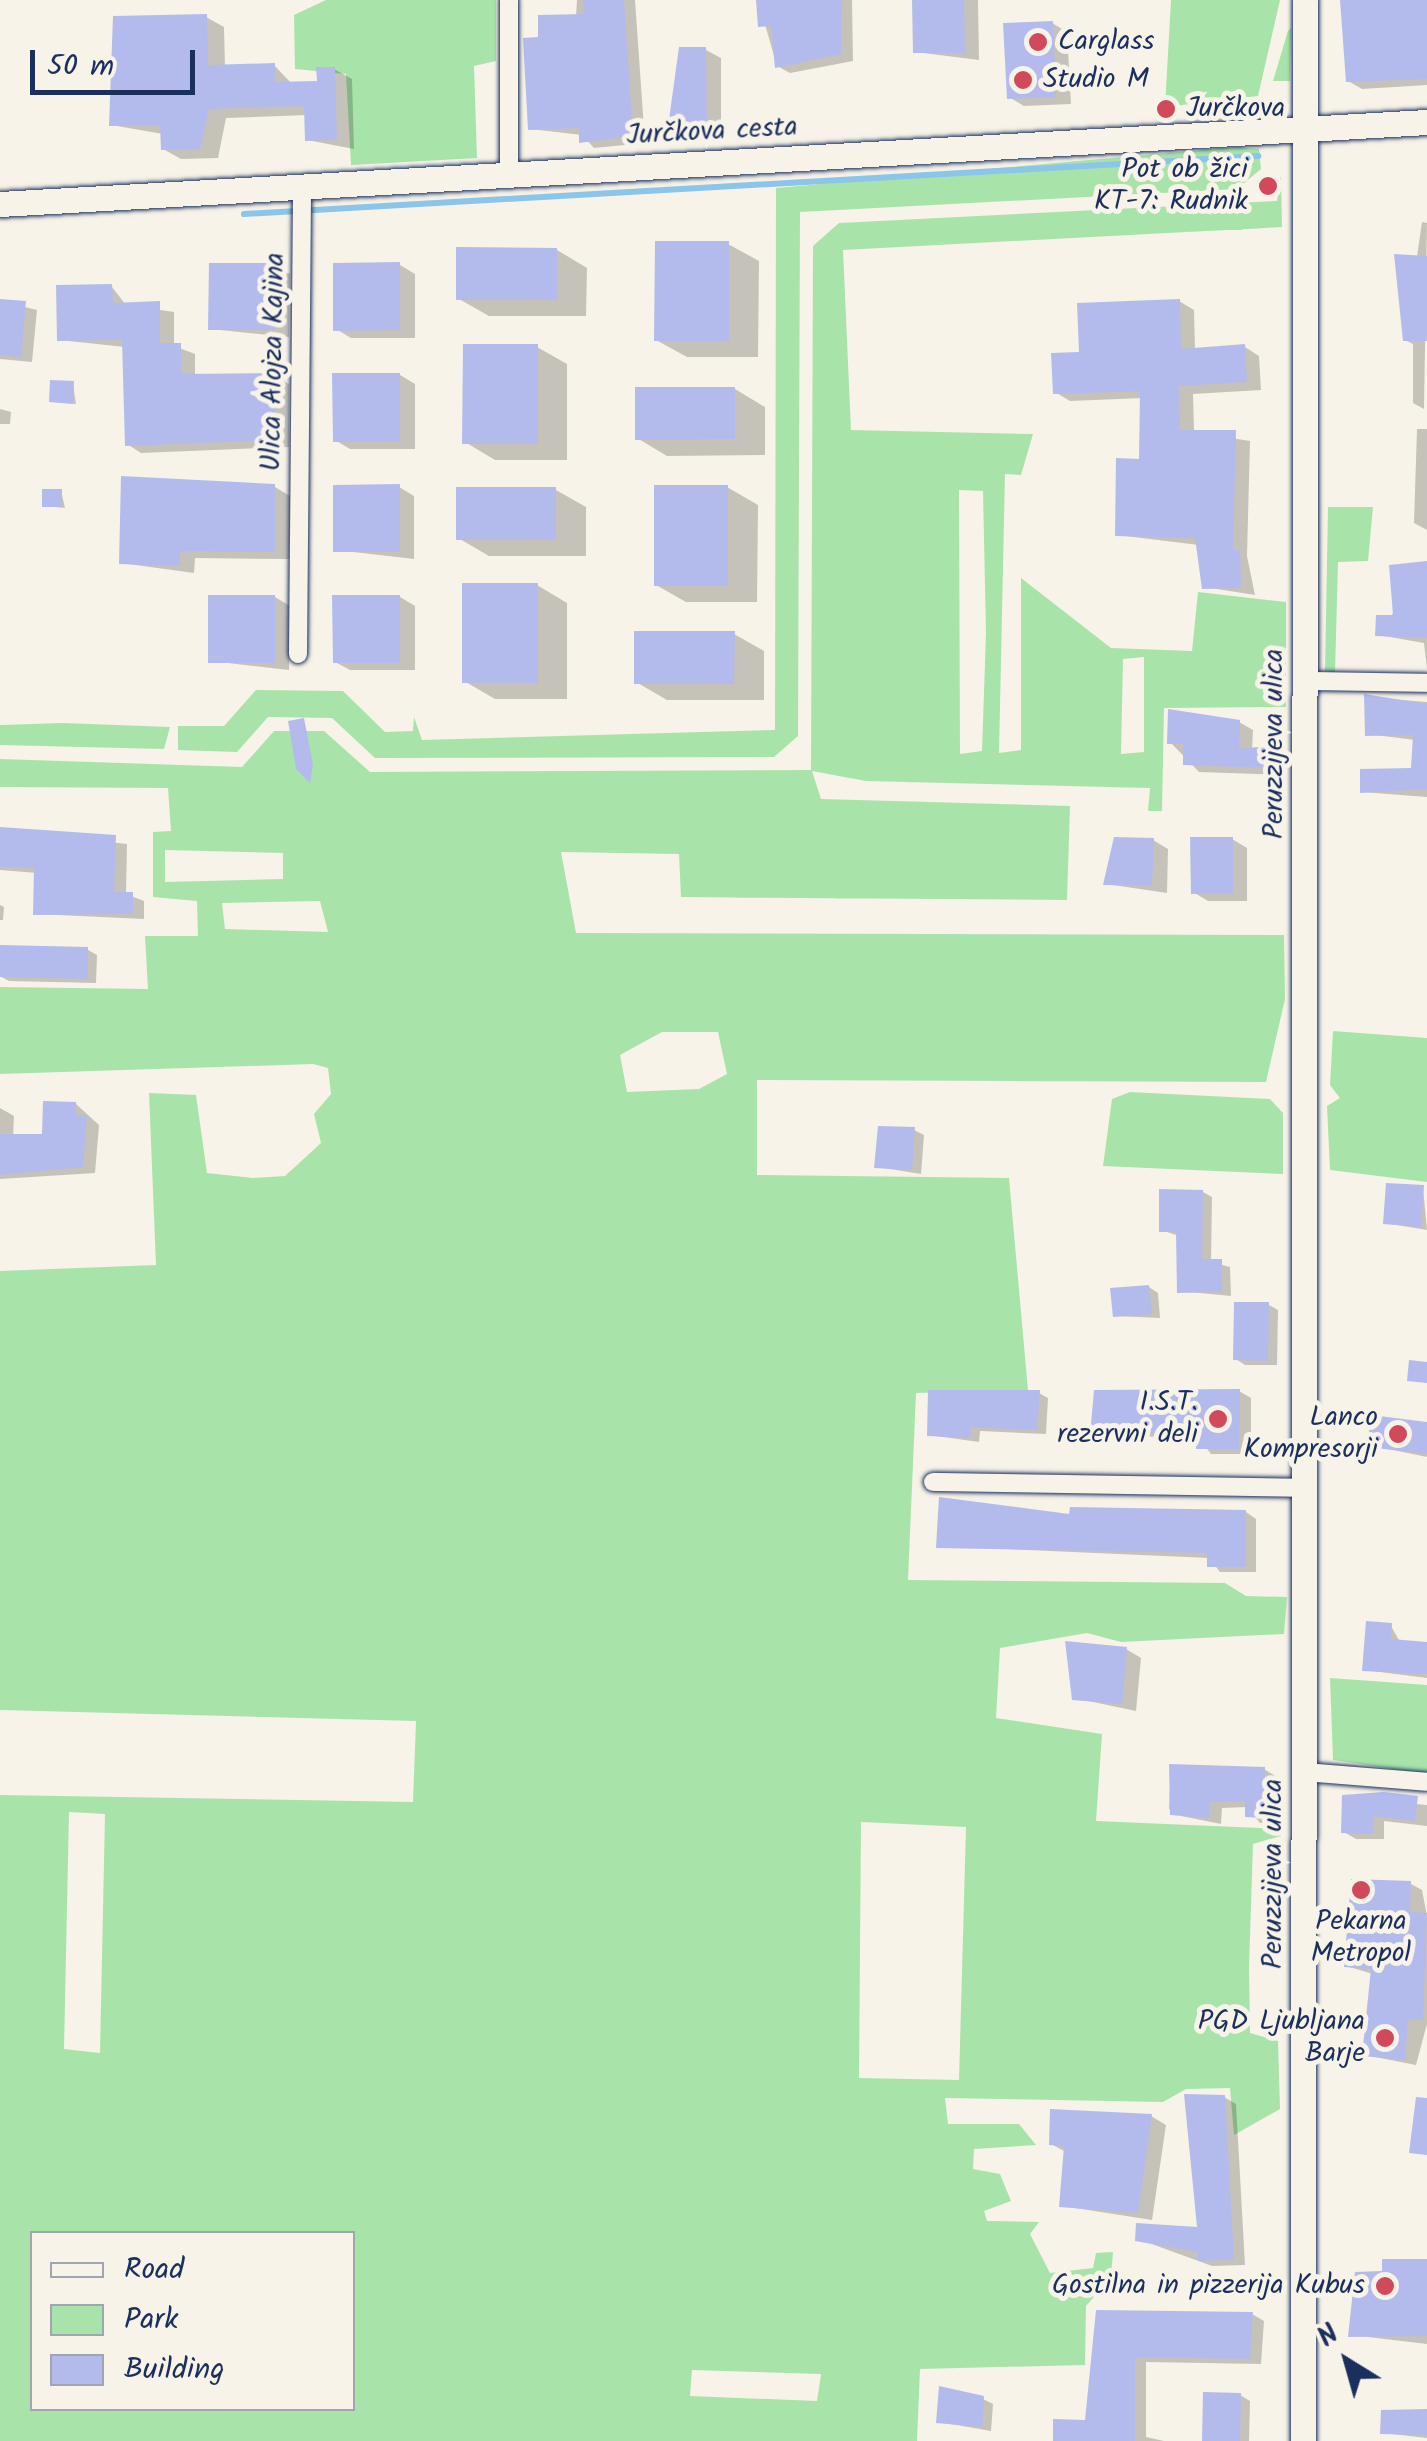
<!DOCTYPE html>
<html>
<head>
<meta charset="utf-8">
<style>
	body { margin:0 }
	#map { position:relative; width:1427px; height:2441px; overflow:hidden; background:#f7f3e8; font-family:Kalam,sans-serif }
	div>[style] { position:absolute }
	[style*='--x'] { left:calc(var(--x)*1px); top:calc(var(--y)*1px); width:calc(var(--w)*1px); rotate:calc(var(--a)*1deg) }
	.green>* { inset:0; background:#a8e4aa }
	.shadow>* { inset:0; background:#0003 }
	.stream>* { height:6px; margin:-3px; padding:0 3px; transform-origin:3px; border-radius:3px; background:#8bc5ea }
	.building>* { inset:0; background:#b3bbec }
	.roads { filter:drop-shadow(0 0 2px #1b2f5e) drop-shadow(0 0 2px #1b2f5e) }
	.street>* { height:18px; margin:-9px; padding:0 9px; transform-origin:9px; border-radius:9px; background:#f7f3e8 }
	.secondary>* { height:25px; margin:-12.5px; padding:0 12.5px; transform-origin:12.5px; border-radius:12.5px; background:#f7f3e8 }
	.dots>* { width:28px; height:28px; translate:-50% -50%; box-sizing:border-box; border:5px solid #f7f3e8; border-radius:50% }
	span { translate:-50% -50%; white-space:nowrap; text-align:center; line-height:1.15; -webkit-text-stroke:10px #f7f3e8; paint-order:stroke }
	.poi-label { font-size:28px; color:#1b2f5e }
	.left { translate:0 -50%; text-align:left }
	.right { translate:-100% -50%; text-align:right }
	.street-label { font-size:28px; color:#1b2f5e }
	.legend { position:absolute; left:30px; top:2231px; width:325px; height:180px; box-sizing:border-box; background:#f7f3e8; border:2px solid #9fa5b1; margin:0; padding:12px 18px; list-style:none; font-size:30px; color:#1b2f5e }
	.legend li { display:flex; align-items:center; gap:20px; height:50px }
	.legend b { width:50px; border:2px solid #9fa5b1 }
	.north { position:absolute; left:1297px; top:2311px; width:100px; height:100px; -webkit-text-stroke:8px #f7f3e8; paint-order:stroke; rotate:323deg; font-size:28px; font-weight:700; line-height:40px; text-align:center; color:#1b2f5e }
	.north::after { content:''; display:block; margin:auto; width:35px; height:45px; background:#1b2f5e; clip-path:polygon(50% 0,100% 100%,50% 72%,0 100%) }
	.scale { position:absolute; left:30px; top:50px; width:165px; height:45px; box-sizing:border-box; border:5px solid #1b2f5e; border-top:0; padding-left:12px; font-size:30px; line-height:35px; white-space:nowrap; color:#1b2f5e; -webkit-text-stroke:8px #f7f3e8; paint-order:stroke }
</style>
</head>
<body>
<div id="map">
	<div class="green">
		<div style="clip-path:polygon(326px 0,496px 0,496px 61px,474px 66px,477px 158px,351px 165px,346px 74px,295px 69px,294px 15px)"></div>
		<div style="clip-path:polygon(1171px 0,1280px 0,1258px 96px,1165px 107px)"></div>
		<div style="clip-path:polygon(1291px 28px,1290px 81px,1273px 81px,1288px 31px)"></div>
		<div style="clip-path:polygon(1236px 147px,1259px 149px,1261px 169px,1237px 189px,800px 212px,798px 736px,774px 757px,375px 758px,332px 718px,268px 717px,237px 752px,178px 750px,178px 726px,224px 726px,256px 690px,343px 691px,385px 732px,413px 731px,414px 717px,422px 740px,775px 730px,776px 188px)"></div>
		<div style="clip-path:polygon(evenodd,1281px 175px,1282px 227px,843px 250px,851px 430px,1033px 434px,1021px 475px,1005px 474px,999px 753px,1021px 750px,1021px 578px,1111px 648px,1192px 651px,1198px 592px,1286px 602px,1286px 707px,1164px 708px,1162px 811px,1148px 811px,1150px 788px,866px 781px,812px 771px,821px 799px,1070px 806px,1067px 900px,681px 897px,679px 854px,561px 852px,576px 933px,1284px 935px,1285px 999px,1266px 1082px,757px 1080px,757px 1175px,1009px 1178px,1028px 1390px,916px 1393px,908px 1580px,1225px 1583px,1246px 1596px,1287px 1597px,1284px 1634px,1121px 1642px,1087px 1633px,1000px 1648px,996px 1718px,1102px 1734px,1096px 1821px,1281px 1829px,1281px 1836px,1253px 1844px,1249px 1968px,1250px 2033px,1278px 2041px,1280px 2109px,1234px 2135px,1230px 2088px,1186px 2089px,1163px 2102px,945px 2098px,948px 2124px,1019px 2124px,1036px 2145px,974px 2149px,973px 2169px,1000px 2174px,1011px 2201px,984px 2211px,987px 2221px,1039px 2222px,1030px 2234px,1050px 2273px,1093px 2268px,1096px 2253px,1113px 2252px,1111px 2277px,1086px 2306px,1085px 2365px,920px 2369px,917px 2441px,0 2441px,0 1795px,413px 1802px,416px 1721px,0 1710px,0 1271px,156px 1265px,149px 1093px,196px 1095px,207px 1173px,253px 1178px,285px 1176px,321px 1143px,314px 1114px,331px 1094px,328px 1068px,313px 1064px,0 1074px,0 987px,148px 989px,145px 936px,198px 936px,197px 901px,153px 897px,153px 832px,171px 831px,168px 788px,0 787px,0 759px,242px 767px,274px 731px,324px 731px,370px 772px,811px 770px,813px 246px,839px 223px,1277px 201px,1281px 175px,959px 490px,983px 491px,986px 633px,982px 751px,960px 754px,959px 490px,1281px 175px,1144px 657px,1144px 752px,1121px 754px,1123px 659px,1144px 657px,1281px 175px,165px 850px,283px 853px,283px 879px,165px 882px,165px 850px,1281px 175px,320px 901px,328px 932px,225px 929px,222px 903px,320px 901px,1281px 175px,662px 1032px,718px 1032px,727px 1074px,699px 1089px,627px 1092px,620px 1055px,662px 1032px,1281px 175px,69px 1812px,105px 1814px,100px 2053px,64px 2049px,69px 1812px,1281px 175px,861px 1822px,966px 1827px,959px 2080px,859px 2078px,861px 1822px,1281px 175px,32px 2234px,352px 2234px,352px 2408px,32px 2408px,32px 2234px,1281px 175px,692px 2370px,821px 2374px,821px 2375px,817px 2401px,690px 2396px,692px 2370px)"></div>
		<div style="clip-path:polygon(1328px 507px,1373px 507px,1368px 561px,1338px 562px,1335px 673px,1325px 671px)"></div>
		<div style="clip-path:polygon(0 725px,63px 723px,170px 727px,164px 749px,0 745px)"></div>
		<div style="clip-path:polygon(1333px 1031px,1427px 1038px,1427px 1182px,1330px 1170px,1327px 1106px,1340px 1098px,1330px 1085px)"></div>
		<div style="clip-path:polygon(1130px 1092px,1270px 1099px,1283px 1113px,1283px 1174px,1103px 1166px,1112px 1099px)"></div>
		<div style="clip-path:polygon(1330px 1678px,1427px 1685px,1427px 1774px,1333px 1760px)"></div>
	</div>
	<div class="shadow">
		<div style="clip-path:polygon(577px 0,635px 0,645px 143px,594px 148px,582px 135px,530px 129px,541px 40px,576px 16px)"></div>
		<div style="clip-path:polygon(758px 0,852px 0,853px 61px,790px 73px,777px 66px)"></div>
		<div style="clip-path:polygon(914px 0,978px 0,979px 60px,915px 52px)"></div>
		<div style="clip-path:polygon(1345px 0,1427px 0,1427px 85px,1362px 89px,1348px 81px)"></div>
		<div style="clip-path:polygon(206px 17px,224px 27px,225px 67px,274px 65px,292px 84px,320px 83px,334px 69px,352px 79px,354px 149px,307px 140px,307px 115px,226px 118px,218px 158px,181px 159px,163px 149px,163px 134px,111px 125px)"></div>
		<div style="clip-path:polygon(1052px 23px,1067px 32px,1071px 104px,1024px 106px,1009px 97px)"></div>
		<div style="clip-path:polygon(706px 50px,721px 58px,721px 141px,685px 141px,670px 132px)"></div>
		<div style="clip-path:polygon(1422px 222px,1427px 223px,1424px 409px,1413px 403px,1413px 344px,1405px 340px)"></div>
		<div style="clip-path:polygon(728px 244px,759px 261px,758px 357px,687px 357px,656px 340px)"></div>
		<div style="clip-path:polygon(557px 250px,587px 268px,586px 316px,489px 316px,459px 299px)"></div>
		<div style="clip-path:polygon(400px 265px,415px 274px,415px 338px,351px 338px,336px 329px)"></div>
		<div style="clip-path:polygon(275px 266px,290px 274px,289px 337px,210px 329px)"></div>
		<div style="clip-path:polygon(112px 287px,126px 305px,174px 312px,174px 346px,195px 354px,195px 376px,275px 376px,289px 384px,289px 447px,141px 453px,127px 444px,125px 347px,59px 340px)"></div>
		<div style="clip-path:polygon(0 301px,37px 310px,32px 362px,0 359px)"></div>
		<div style="clip-path:polygon(1179px 301px,1194px 310px,1195px 350px,1245px 347px,1259px 356px,1261px 390px,1193px 394px,1194px 432px,1250px 441px,1247px 556px,1255px 595px,1204px 587px,1199px 545px,1117px 535px,1142px 461px,1143px 398px,1070px 401px,1055px 392px,1082px 354px)"></div>
		<div style="clip-path:polygon(537px 347px,567px 364px,567px 460px,495px 460px,465px 442px)"></div>
		<div style="clip-path:polygon(400px 375px,415px 384px,415px 449px,350px 449px,335px 440px)"></div>
		<div style="clip-path:polygon(73px 384px,76px 404px,52px 401px)"></div>
		<div style="clip-path:polygon(735px 389px,765px 407px,765px 455px,667px 456px,637px 438px)"></div>
		<div style="clip-path:polygon(0 409px,11px 412px,10px 424px,0 424px)"></div>
		<div style="clip-path:polygon(1417px 429px,1427px 429px,1427px 530px,1414px 523px)"></div>
		<div style="clip-path:polygon(275px 487px,290px 496px,289px 559px,195px 558px,194px 573px,121px 563px)"></div>
		<div style="clip-path:polygon(399px 487px,414px 496px,414px 559px,336px 550px)"></div>
		<div style="clip-path:polygon(727px 487px,758px 505px,757px 602px,686px 602px,656px 585px)"></div>
		<div style="clip-path:polygon(556px 490px,586px 507px,586px 556px,489px 556px,458px 538px)"></div>
		<div style="clip-path:polygon(61px 491px,65px 508px,45px 506px)"></div>
		<div style="clip-path:polygon(1427px 564px,1427px 669px,1424px 643px,1378px 635px)"></div>
		<div style="clip-path:polygon(537px 585px,567px 603px,567px 699px,495px 699px,464px 681px)"></div>
		<div style="clip-path:polygon(275px 597px,290px 606px,289px 670px,210px 661px)"></div>
		<div style="clip-path:polygon(400px 597px,415px 606px,415px 670px,350px 670px,335px 662px)"></div>
		<div style="clip-path:polygon(734px 634px,764px 651px,764px 700px,667px 700px,636px 682px)"></div>
		<div style="clip-path:polygon(1366px 697px,1427px 702px,1427px 797px,1362px 792px,1413px 771px,1415px 740px,1367px 734px)"></div>
		<div style="clip-path:polygon(1239px 722px,1253px 730px,1252px 750px,1281px 757px,1283px 775px,1199px 772px,1170px 742px)"></div>
		<div style="clip-path:polygon(0 830px,127px 844px,126px 894px,144px 901px,144px 919px,36px 914px,37px 873px,0 870px)"></div>
		<div style="clip-path:polygon(1232px 839px,1247px 848px,1247px 901px,1208px 901px,1193px 892px)"></div>
		<div style="clip-path:polygon(1153px 840px,1168px 849px,1167px 893px,1106px 884px)"></div>
		<div style="clip-path:polygon(0 905px,4px 907px,3px 920px,0 920px)"></div>
		<div style="clip-path:polygon(0 948px,88px 950px,97px 955px,96px 983px,9px 981px,0 976px)"></div>
		<div style="clip-path:polygon(76px 1104px,99px 1125px,95px 1173px,0 1179px,0 1108px,14px 1116px,13px 1137px,44px 1136px)"></div>
		<div style="clip-path:polygon(914px 1130px,924px 1135px,921px 1174px,877px 1167px)"></div>
		<div style="clip-path:polygon(1423px 1188px,1427px 1230px,1385px 1223px)"></div>
		<div style="clip-path:polygon(1203px 1192px,1212px 1197px,1211px 1262px,1230px 1267px,1231px 1296px,1179px 1291px,1179px 1236px,1161px 1230px)"></div>
		<div style="clip-path:polygon(1149px 1287px,1158px 1293px,1160px 1318px,1115px 1316px)"></div>
		<div style="clip-path:polygon(1269px 1305px,1278px 1310px,1277px 1365px,1245px 1365px,1236px 1359px)"></div>
		<div style="clip-path:polygon(1239px 1391px,1251px 1398px,1251px 1454px,1211px 1454px,1199px 1438px,1093px 1435px)"></div>
		<div style="clip-path:polygon(1039px 1393px,1048px 1398px,1046px 1434px,980px 1431px,979px 1442px,929px 1435px)"></div>
		<div style="clip-path:polygon(1427px 1424px,1427px 1457px,1369px 1445px)"></div>
		<div style="clip-path:polygon(1246px 1512px,1256px 1519px,1256px 1572px,1220px 1572px,1209px 1558px,938px 1546px,1072px 1517px)"></div>
		<div style="clip-path:polygon(1391px 1626px,1400px 1642px,1427px 1644px,1427px 1678px,1364px 1670px)"></div>
		<div style="clip-path:polygon(1126px 1649px,1141px 1658px,1136px 1711px,1074px 1698px)"></div>
		<div style="clip-path:polygon(1171px 1767px,1264px 1769px,1277px 1777px,1276px 1823px,1260px 1823px,1247px 1807px,1222px 1808px,1221px 1824px,1181px 1816px,1169px 1809px)"></div>
		<div style="clip-path:polygon(1345px 1798px,1427px 1805px,1427px 1826px,1384px 1821px,1384px 1839px,1356px 1839px,1344px 1832px)"></div>
		<div style="clip-path:polygon(1411px 1884px,1422px 1890px,1427px 1916px,1427px 2024px,1416px 2065px,1365px 2055px,1373px 1974px,1346px 1966px)"></div>
		<div style="clip-path:polygon(1224px 2097px,1236px 2104px,1245px 2265px,1212px 2266px,1138px 2239px,1200px 2229px)"></div>
		<div style="clip-path:polygon(1151px 2116px,1166px 2125px,1152px 2220px,1062px 2206px,1066px 2152px,1051px 2144px)"></div>
		<div style="clip-path:polygon(1427px 2262px,1427px 2344px,1351px 2335px,1385px 2273px)"></div>
		<div style="clip-path:polygon(1098px 2312px,1252px 2314px,1264px 2321px,1261px 2364px,1146px 2362px,1146px 2437px,1164px 2441px,1055px 2441px,1087px 2422px)"></div>
		<div style="clip-path:polygon(1240px 2395px,1250px 2401px,1249px 2441px,1205px 2441px)"></div>
		<div style="clip-path:polygon(983px 2399px,993px 2404px,991px 2431px,939px 2422px)"></div>
		<div style="clip-path:polygon(1427px 2411px,1427px 2438px,1383px 2433px)"></div>
	</div>
	<div class="stream">
		<div style="--x:244;--y:214;--w:1016;--a:-3.27"></div>
	</div>
	<div class="building">
		<div style="clip-path:polygon(583px 0,624px 0,633px 136px,579px 143px,579px 128px,528px 130px,523px 38px,538px 37px,538px 15px,584px 14px)"></div>
		<div style="clip-path:polygon(756px 0,842px 0,841px 54px,775px 68px,771px 26px,758px 27px)"></div>
		<div style="clip-path:polygon(912px 0,964px 0,965px 53px,913px 53px)"></div>
		<div style="clip-path:polygon(1340px 0,1427px 0,1427px 79px,1346px 82px)"></div>
		<div style="clip-path:polygon(207px 14px,208px 65px,275px 63px,275px 82px,317px 81px,316px 67px,335px 67px,337px 140px,305px 141px,304px 106px,209px 109px,200px 149px,161px 150px,160px 125px,109px 126px,113px 16px)"></div>
		<div style="clip-path:polygon(1053px 21px,1056px 97px,1007px 99px,1003px 23px)"></div>
		<div style="clip-path:polygon(679px 47px,706px 47px,707px 134px,667px 134px)"></div>
		<div style="clip-path:polygon(655px 241px,729px 241px,729px 341px,654px 341px)"></div>
		<div style="clip-path:polygon(456px 247px,557px 248px,557px 300px,456px 300px)"></div>
		<div style="clip-path:polygon(1394px 254px,1427px 256px,1427px 341px,1403px 341px)"></div>
		<div style="clip-path:polygon(400px 262px,400px 330px,333px 331px,333px 263px)"></div>
		<div style="clip-path:polygon(209px 263px,275px 263px,275px 330px,208px 330px)"></div>
		<div style="clip-path:polygon(112px 284px,113px 303px,160px 301px,160px 343px,181px 343px,181px 374px,275px 373px,275px 440px,125px 446px,122px 340px,57px 341px,56px 285px)"></div>
		<div style="clip-path:polygon(0 299px,26px 301px,21px 357px,0 355px)"></div>
		<div style="clip-path:polygon(1180px 299px,1181px 349px,1245px 344px,1247px 382px,1179px 386px,1180px 430px,1236px 430px,1233px 550px,1240px 550px,1241px 588px,1202px 589px,1195px 538px,1115px 536px,1116px 458px,1139px 459px,1140px 391px,1053px 394px,1051px 353px,1079px 352px,1077px 303px)"></div>
		<div style="clip-path:polygon(463px 344px,538px 344px,538px 444px,462px 444px)"></div>
		<div style="clip-path:polygon(332px 373px,400px 373px,400px 441px,333px 442px)"></div>
		<div style="clip-path:polygon(50px 380px,74px 381px,73px 404px,49px 402px)"></div>
		<div style="clip-path:polygon(635px 387px,735px 387px,735px 439px,635px 440px)"></div>
		<div style="clip-path:polygon(121px 476px,275px 484px,275px 552px,180px 551px,180px 566px,119px 564px)"></div>
		<div style="clip-path:polygon(400px 484px,400px 552px,333px 552px,333px 485px)"></div>
		<div style="clip-path:polygon(654px 485px,728px 485px,728px 586px,654px 586px)"></div>
		<div style="clip-path:polygon(456px 487px,556px 487px,556px 540px,456px 540px)"></div>
		<div style="clip-path:polygon(42px 489px,62px 489px,62px 507px,42px 507px)"></div>
		<div style="clip-path:polygon(1427px 561px,1427px 638px,1375px 636px,1376px 615px,1393px 615px,1389px 565px)"></div>
		<div style="clip-path:polygon(462px 583px,538px 583px,538px 683px,462px 683px)"></div>
		<div style="clip-path:polygon(208px 595px,275px 595px,275px 663px,208px 663px)"></div>
		<div style="clip-path:polygon(332px 595px,400px 595px,400px 663px,333px 663px)"></div>
		<div style="clip-path:polygon(634px 631px,735px 631px,734px 684px,634px 684px)"></div>
		<div style="clip-path:polygon(1364px 694px,1427px 704px,1427px 789px,1360px 793px,1360px 769px,1411px 768px,1413px 735px,1365px 736px)"></div>
		<div style="clip-path:polygon(1168px 709px,1240px 720px,1239px 749px,1268px 746px,1270px 768px,1183px 765px,1183px 744px,1167px 744px)"></div>
		<div style="clip-path:polygon(304px 718px,313px 765px,310px 783px,296px 769px,288px 721px)"></div>
		<div style="clip-path:polygon(0 827px,116px 835px,114px 892px,133px 892px,133px 914px,33px 915px,34px 868px,0 867px)"></div>
		<div style="clip-path:polygon(1114px 837px,1154px 838px,1152px 886px,1103px 885px)"></div>
		<div style="clip-path:polygon(1190px 837px,1233px 837px,1233px 893px,1191px 894px)"></div>
		<div style="clip-path:polygon(0 945px,88px 947px,88px 979px,0 977px)"></div>
		<div style="clip-path:polygon(43px 1101px,76px 1102px,76px 1115px,87px 1115px,83px 1167px,0 1175px,0 1134px,42px 1134px)"></div>
		<div style="clip-path:polygon(878px 1126px,915px 1127px,912px 1170px,874px 1168px)"></div>
		<div style="clip-path:polygon(1386px 1183px,1424px 1185px,1421px 1227px,1383px 1224px)"></div>
		<div style="clip-path:polygon(1159px 1189px,1203px 1190px,1202px 1259px,1222px 1259px,1222px 1292px,1177px 1293px,1176px 1232px,1159px 1232px)"></div>
		<div style="clip-path:polygon(1149px 1285px,1152px 1314px,1113px 1317px,1110px 1288px)"></div>
		<div style="clip-path:polygon(1234px 1302px,1269px 1302px,1268px 1361px,1233px 1360px)"></div>
		<div style="clip-path:polygon(1409px 1360px,1427px 1362px,1427px 1383px,1407px 1381px)"></div>
		<div style="clip-path:polygon(1240px 1389px,1239px 1449px,1196px 1449px,1197px 1432px,1090px 1436px,1094px 1390px)"></div>
		<div style="clip-path:polygon(928px 1390px,1040px 1390px,1037px 1430px,971px 1427px,970px 1438px,927px 1436px)"></div>
		<div style="clip-path:polygon(1371px 1415px,1427px 1422px,1427px 1454px,1367px 1447px)"></div>
		<div style="clip-path:polygon(939px 1497px,1069px 1514px,1070px 1507px,1246px 1510px,1246px 1567px,1207px 1567px,1207px 1553px,936px 1548px)"></div>
		<div style="clip-path:polygon(1366px 1621px,1392px 1623px,1391px 1639px,1427px 1642px,1427px 1674px,1362px 1671px)"></div>
		<div style="clip-path:polygon(1065px 1641px,1127px 1647px,1122px 1704px,1072px 1700px)"></div>
		<div style="clip-path:polygon(1169px 1764px,1265px 1767px,1264px 1818px,1245px 1817px,1245px 1801px,1210px 1802px,1209px 1818px,1170px 1815px)"></div>
		<div style="clip-path:polygon(1384px 1792px,1418px 1796px,1415px 1821px,1373px 1816px,1373px 1834px,1341px 1833px,1342px 1795px)"></div>
		<div style="clip-path:polygon(1351px 1879px,1411px 1881px,1410px 1912px,1427px 1913px,1423px 2020px,1408px 2019px,1405px 2060px,1362px 2056px,1371px 1969px,1344px 1967px)"></div>
		<div style="clip-path:polygon(1184px 2094px,1225px 2095px,1234px 2260px,1198px 2261px,1198px 2252px,1135px 2241px,1136px 2223px,1197px 2227px)"></div>
		<div style="clip-path:polygon(1416px 2097px,1427px 2098px,1427px 2155px,1409px 2153px)"></div>
		<div style="clip-path:polygon(1050px 2109px,1152px 2114px,1138px 2213px,1059px 2207px,1064px 2146px,1049px 2145px)"></div>
		<div style="clip-path:polygon(1382px 2259px,1427px 2259px,1427px 2336px,1348px 2337px,1355px 2272px,1382px 2271px)"></div>
		<div style="clip-path:polygon(1096px 2310px,1253px 2312px,1250px 2359px,1135px 2357px,1135px 2441px,1053px 2441px,1053px 2419px,1085px 2420px)"></div>
		<div style="clip-path:polygon(939px 2386px,984px 2396px,982px 2427px,936px 2423px)"></div>
		<div style="clip-path:polygon(1203px 2392px,1241px 2393px,1240px 2441px,1202px 2441px)"></div>
		<div style="clip-path:polygon(1427px 2409px,1427px 2435px,1380px 2434px,1381px 2410px)"></div>
	</div>
	<div class="roads">
		<div class="street">
			<div style="--x:509;--y:174;--w:174;--a:-90"></div>
			<div style="--x:298;--y:654;--w:467;--a:-89.5"></div>
			<div style="--x:1306;--y:681;--w:121;--a:0.9"></div>
			<div style="--x:933;--y:1482;--w:372;--a:0.9"></div>
			<div style="--x:1304;--y:1772;--w:123;--a:4.6"></div>
		</div>
		<div class="secondary">
			<div style="--x:0;--y:204;--w:1429;--a:-3.29"></div>
			<div style="--x:1303;--y:2441;--w:2441;--a:-89.95"></div>
		</div>
	</div>
	<div class="dots">
		<div style="left:1038px;top:42px;background:#d1495b"></div>
		<div style="left:1023px;top:80px;background:#d1495b"></div>
		<div style="left:1166px;top:109px;background:#d1495b"></div>
		<div style="left:1268px;top:186px;background:#d1495b"></div>
		<div style="left:1218px;top:1419px;background:#d1495b"></div>
		<div style="left:1398px;top:1434px;background:#d1495b"></div>
		<div style="left:1361px;top:1890px;background:#d1495b"></div>
		<div style="left:1385px;top:2038px;background:#d1495b"></div>
		<div style="left:1385px;top:2286px;background:#d1495b"></div>
	</div>
	<div class="poi-label">
		<span class="left" style="left:1058px;top:42px">Carglass</span>
		<span class="left" style="left:1043px;top:80px">Studio M</span>
		<span class="left" style="left:1186px;top:109px">Jurčkova</span>
		<span class="right" style="left:1248px;top:186px">Pot ob žici<br>KT-7: Rudnik</span>
		<span class="right" style="left:1198px;top:1419px">I.S.T.<br>rezervni deli</span>
		<span class="right" style="left:1378px;top:1434px">Lanco<br>Kompresorji</span>
		<span style="left:1361px;top:1938px">Pekarna<br>Metropol</span>
		<span class="right" style="left:1365px;top:2038px">PGD Ljubljana<br>Barje</span>
		<span class="right" style="left:1365px;top:2286px">Gostilna in pizzerija Kubus</span>
	</div>
	<div class="street-label">
		<span style="left:712px;top:132px;rotate:-3deg">Jurčkova cesta</span>
		<span style="left:274px;top:362px;rotate:-89deg">Ulica Alojza Kajina</span>
		<span style="left:1275px;top:744px;rotate:-90deg">Peruzzijeva ulica</span>
		<span style="left:1274px;top:1874px;rotate:-90deg">Peruzzijeva ulica</span>
	</div>
	<ul class="legend">
	<li><b style="height:12px;background:#f7f3e8"></b>Road</li>
	<li><b style="height:28px;background:#a8e4aa"></b>Park</li>
	<li><b style="height:28px;background:#b3bbec"></b>Building</li>
	</ul>
	<div class="north">N</div>
	<div class="scale">50 m</div>
</div>
</body>
</html>
